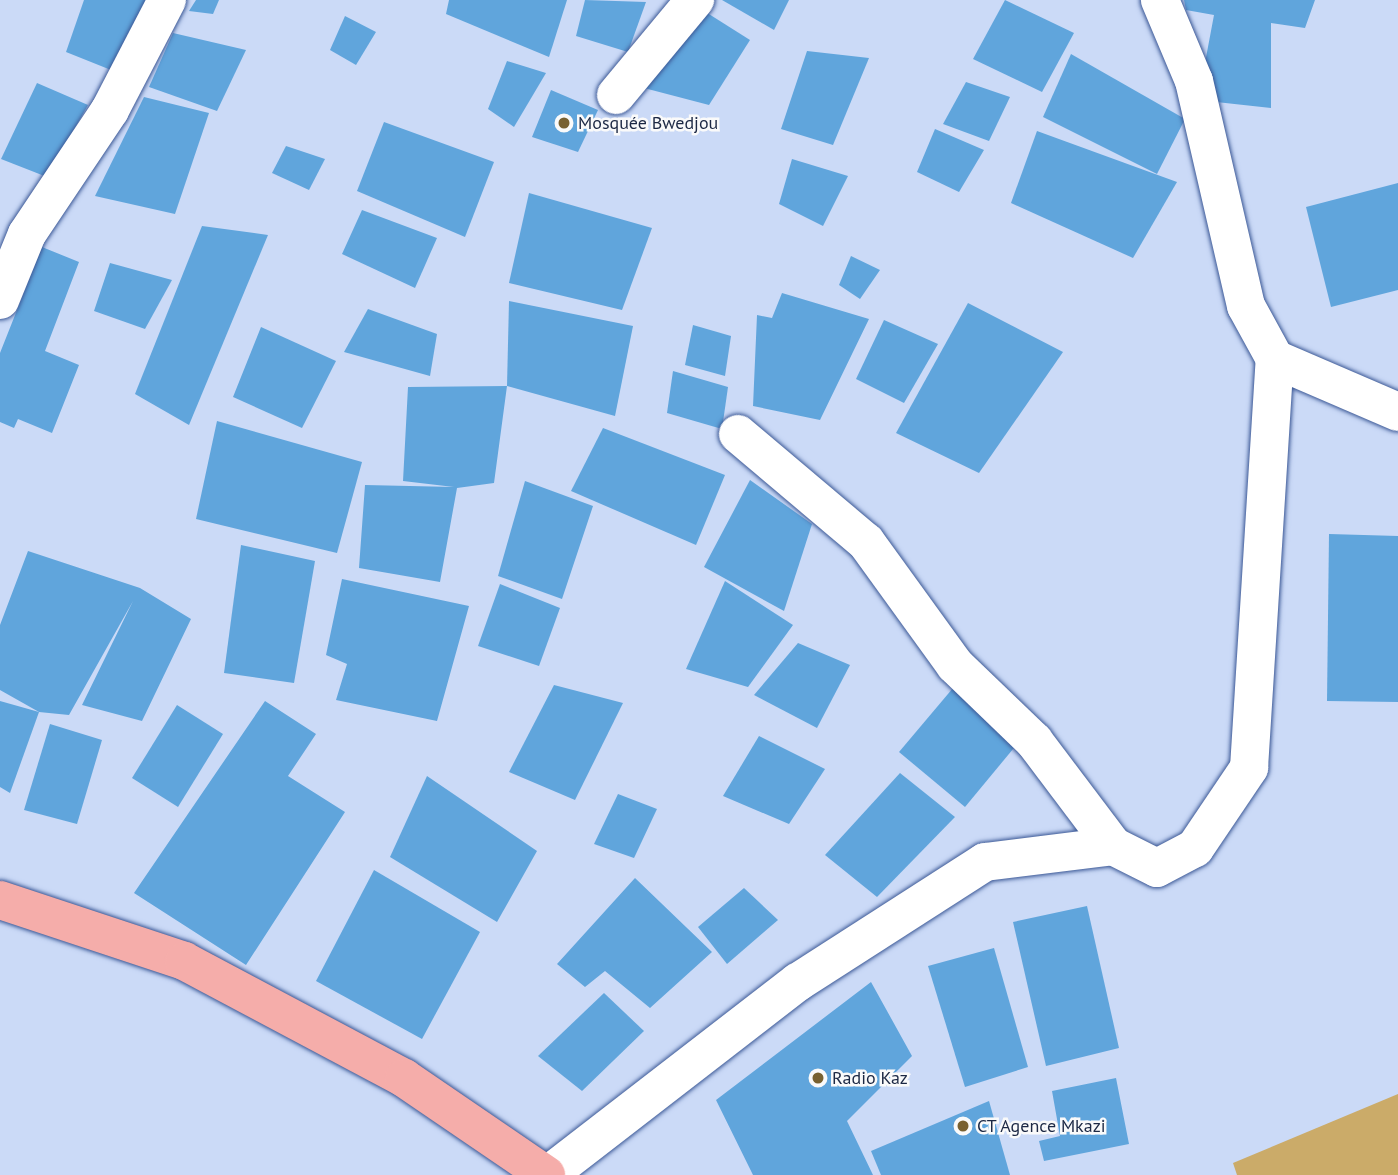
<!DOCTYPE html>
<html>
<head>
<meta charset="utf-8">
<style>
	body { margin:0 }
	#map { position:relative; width:1398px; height:1175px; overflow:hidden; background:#cbdaf7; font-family:"PT Sans",sans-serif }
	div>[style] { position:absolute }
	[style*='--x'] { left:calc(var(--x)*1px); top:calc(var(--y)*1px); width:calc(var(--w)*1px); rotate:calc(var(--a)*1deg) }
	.green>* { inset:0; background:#cbab69 }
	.building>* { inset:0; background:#60a5dc }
	.roads { filter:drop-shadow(0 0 2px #3b5896) drop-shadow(0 0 2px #3b5896) }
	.minor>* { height:38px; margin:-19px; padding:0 19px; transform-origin:19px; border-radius:19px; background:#fff }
	.major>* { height:38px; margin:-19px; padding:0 19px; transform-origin:19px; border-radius:19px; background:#f5adaa }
	.dots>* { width:19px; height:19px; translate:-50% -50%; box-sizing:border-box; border:4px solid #fafafa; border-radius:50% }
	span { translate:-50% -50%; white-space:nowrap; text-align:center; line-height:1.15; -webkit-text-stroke:5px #fafafa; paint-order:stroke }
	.poi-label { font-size:18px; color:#1c2844 }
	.left { translate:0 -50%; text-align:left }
</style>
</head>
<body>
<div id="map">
	<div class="green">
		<div style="clip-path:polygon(1398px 1094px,1398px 1175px,1237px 1175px,1233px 1163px)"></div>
	</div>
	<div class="building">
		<div style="clip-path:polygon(84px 0,155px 0,121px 74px,66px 52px)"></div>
		<div style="clip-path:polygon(196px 0,219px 0,213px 14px,189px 11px)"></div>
		<div style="clip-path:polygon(449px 0,567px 0,549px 57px,446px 14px)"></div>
		<div style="clip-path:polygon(585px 0,646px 2px,628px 52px,576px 36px)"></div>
		<div style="clip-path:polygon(722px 0,789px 0,774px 30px)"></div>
		<div style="clip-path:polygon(1005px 0,1074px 33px,1042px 92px,973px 59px)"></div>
		<div style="clip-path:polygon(1184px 0,1315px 0,1305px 28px,1271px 23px,1271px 108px,1198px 100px,1214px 15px,1186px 10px)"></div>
		<div style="clip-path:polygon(693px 4px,750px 40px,709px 105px,644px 88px)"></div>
		<div style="clip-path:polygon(345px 16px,376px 32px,356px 65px,330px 50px)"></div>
		<div style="clip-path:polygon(173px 33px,246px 50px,217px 111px,149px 87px)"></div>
		<div style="clip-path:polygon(807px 51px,869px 58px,833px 145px,781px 129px)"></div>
		<div style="clip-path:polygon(1071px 54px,1185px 119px,1157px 174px,1043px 117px)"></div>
		<div style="clip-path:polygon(507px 61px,546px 73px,514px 127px,488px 109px)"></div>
		<div style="clip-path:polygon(966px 82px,1010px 97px,989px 141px,943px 124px)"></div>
		<div style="clip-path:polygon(37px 83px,88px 105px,47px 177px,1px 159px)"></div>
		<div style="clip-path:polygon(551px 90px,598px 110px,578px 152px,532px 137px)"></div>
		<div style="clip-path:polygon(144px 97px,209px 113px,175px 214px,95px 196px)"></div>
		<div style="clip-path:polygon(384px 122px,494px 162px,465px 237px,357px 191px)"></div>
		<div style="clip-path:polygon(935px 129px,984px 150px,959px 192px,917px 172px)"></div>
		<div style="clip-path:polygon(1037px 131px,1177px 182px,1133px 258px,1011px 203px)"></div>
		<div style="clip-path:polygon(286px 146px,325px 159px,309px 190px,272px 173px)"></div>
		<div style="clip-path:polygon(792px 159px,848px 176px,823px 226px,779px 204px)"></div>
		<div style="clip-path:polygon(1398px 183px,1398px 290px,1331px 307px,1306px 207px)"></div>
		<div style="clip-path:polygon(529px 193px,652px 228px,622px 310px,509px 283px)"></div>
		<div style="clip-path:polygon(362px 210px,437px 238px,415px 288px,342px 254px)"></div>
		<div style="clip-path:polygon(202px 226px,268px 235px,189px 425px,135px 394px)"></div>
		<div style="clip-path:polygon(42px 247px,79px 262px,45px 351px,79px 365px,52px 433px,18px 419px,14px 428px,0 422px,0 353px)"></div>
		<div style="clip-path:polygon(851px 256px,880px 270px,860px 299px,839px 285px)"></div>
		<div style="clip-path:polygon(110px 263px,172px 280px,145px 329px,94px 311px)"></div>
		<div style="clip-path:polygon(782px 293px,869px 319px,820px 420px,753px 406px,757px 315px,772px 318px)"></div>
		<div style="clip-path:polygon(509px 301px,633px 326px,615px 416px,507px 386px)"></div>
		<div style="clip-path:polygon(968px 303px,1063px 352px,979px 473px,896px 433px)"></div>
		<div style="clip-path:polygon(368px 309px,437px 334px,430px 376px,344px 352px)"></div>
		<div style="clip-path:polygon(884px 320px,938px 344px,904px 403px,856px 379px)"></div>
		<div style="clip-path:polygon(693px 325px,731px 336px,725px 376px,685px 365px)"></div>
		<div style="clip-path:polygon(261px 327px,336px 361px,302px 428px,233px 397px)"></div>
		<div style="clip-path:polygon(673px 371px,728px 387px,722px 429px,667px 413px)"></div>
		<div style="clip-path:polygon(507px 386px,494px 483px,457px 488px,440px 582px,359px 568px,365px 485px,454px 487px,403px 481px,408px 387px)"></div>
		<div style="clip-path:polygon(217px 421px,362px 462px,337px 553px,196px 519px)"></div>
		<div style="clip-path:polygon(603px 428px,725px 475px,696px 545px,571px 491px)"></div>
		<div style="clip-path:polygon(750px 480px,812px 524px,784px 611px,704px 567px)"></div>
		<div style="clip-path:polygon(525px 481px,593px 506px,562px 599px,498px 576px)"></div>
		<div style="clip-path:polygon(1329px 534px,1398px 536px,1398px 702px,1327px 701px)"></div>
		<div style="clip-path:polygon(241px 545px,315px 561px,294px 683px,224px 673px)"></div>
		<div style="clip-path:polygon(28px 551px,140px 588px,191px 619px,142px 721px,82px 705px,133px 601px,69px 715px,39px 712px,0 690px,0 625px)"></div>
		<div style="clip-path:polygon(342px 579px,469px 606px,437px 721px,336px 700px,347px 664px,326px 655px)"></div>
		<div style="clip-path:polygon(725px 581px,793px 625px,748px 687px,686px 669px)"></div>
		<div style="clip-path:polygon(500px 584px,560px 608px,539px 666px,478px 646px)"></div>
		<div style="clip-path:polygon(798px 643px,850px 665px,817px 728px,754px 695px)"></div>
		<div style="clip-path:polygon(554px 685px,623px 703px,575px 800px,509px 772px)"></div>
		<div style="clip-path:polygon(953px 688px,1018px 743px,965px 807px,899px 752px)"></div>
		<div style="clip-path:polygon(0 701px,39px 712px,10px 793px,0 787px)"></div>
		<div style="clip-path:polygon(265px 701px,316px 734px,288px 776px,345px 812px,246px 965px,134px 893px)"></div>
		<div style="clip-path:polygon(177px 705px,223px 734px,178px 807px,132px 778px)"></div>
		<div style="clip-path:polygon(50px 724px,102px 740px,77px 824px,24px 810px)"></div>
		<div style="clip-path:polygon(759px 736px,825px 769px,789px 824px,723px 796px)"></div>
		<div style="clip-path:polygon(900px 773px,955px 817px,877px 897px,825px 855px)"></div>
		<div style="clip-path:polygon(427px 776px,537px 851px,497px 922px,390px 857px)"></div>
		<div style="clip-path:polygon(618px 794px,657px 809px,634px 858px,594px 844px)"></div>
		<div style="clip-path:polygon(374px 870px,480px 932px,422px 1039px,316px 981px)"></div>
		<div style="clip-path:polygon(635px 878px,712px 952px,650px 1008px,605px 971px,585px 987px,557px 964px)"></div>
		<div style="clip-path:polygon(744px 888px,778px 920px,727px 964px,698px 927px)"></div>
		<div style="clip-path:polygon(1087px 906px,1119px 1048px,1046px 1066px,1013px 922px)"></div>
		<div style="clip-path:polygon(994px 948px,1028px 1067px,965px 1087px,928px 966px)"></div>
		<div style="clip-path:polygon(871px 982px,912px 1056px,847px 1121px,873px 1175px,753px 1175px,716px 1100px)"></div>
		<div style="clip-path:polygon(604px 993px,644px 1031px,582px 1091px,538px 1056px)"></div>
		<div style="clip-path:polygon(1116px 1078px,1129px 1144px,1044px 1161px,1039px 1141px,1060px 1136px,1052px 1091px)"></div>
		<div style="clip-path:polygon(989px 1101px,1010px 1175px,881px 1175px,871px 1151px)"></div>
	</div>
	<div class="roads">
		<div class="minor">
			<div style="--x:616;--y:95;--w:124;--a:-50.3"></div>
			<div style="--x:0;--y:300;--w:71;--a:-67.8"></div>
			<div style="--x:27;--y:234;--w:149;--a:-56.2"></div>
			<div style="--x:110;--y:110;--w:124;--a:-62.6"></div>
			<div style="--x:1275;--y:359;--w:134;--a:23.3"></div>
			<div style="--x:738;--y:434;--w:167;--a:40.2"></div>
			<div style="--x:866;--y:542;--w:152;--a:54.1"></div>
			<div style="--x:955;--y:665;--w:110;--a:43.9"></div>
			<div style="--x:1034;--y:741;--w:131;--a:53"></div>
			<div style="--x:548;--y:1175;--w:316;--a:-37.7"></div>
			<div style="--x:798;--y:982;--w:222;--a:-32.7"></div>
			<div style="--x:985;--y:862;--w:129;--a:-7.1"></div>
			<div style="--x:1113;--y:846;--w:49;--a:26.6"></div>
			<div style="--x:1157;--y:868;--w:43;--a:-27.8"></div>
			<div style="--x:1195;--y:848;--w:97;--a:-56"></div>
			<div style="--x:1249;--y:768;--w:410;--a:-86.4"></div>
			<div style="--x:1275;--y:359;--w:60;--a:-118.7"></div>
			<div style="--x:1246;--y:306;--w:231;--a:-103"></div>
			<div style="--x:1194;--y:81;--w:88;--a:-112.8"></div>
		</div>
		<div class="major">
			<div style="--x:0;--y:900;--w:194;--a:18.3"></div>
			<div style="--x:184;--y:961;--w:249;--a:28"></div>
			<div style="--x:404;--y:1078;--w:172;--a:34.3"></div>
		</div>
	</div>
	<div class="dots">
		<div style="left:564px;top:123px;background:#786131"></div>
		<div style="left:818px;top:1078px;background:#786131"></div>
		<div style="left:963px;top:1126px;background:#786131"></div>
	</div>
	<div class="poi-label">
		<span class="left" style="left:578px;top:123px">Mosquée Bwedjou</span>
		<span class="left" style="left:832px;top:1078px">Radio Kaz</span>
		<span class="left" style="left:977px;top:1126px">CT Agence Mkazi</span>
	</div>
</div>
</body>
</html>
